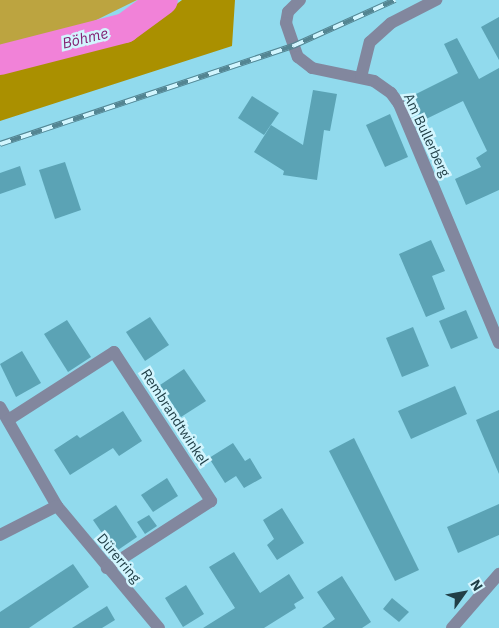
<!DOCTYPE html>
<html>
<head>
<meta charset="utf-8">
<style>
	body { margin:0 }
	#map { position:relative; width:499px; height:628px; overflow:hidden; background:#91daed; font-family:"IBM Plex Sans",sans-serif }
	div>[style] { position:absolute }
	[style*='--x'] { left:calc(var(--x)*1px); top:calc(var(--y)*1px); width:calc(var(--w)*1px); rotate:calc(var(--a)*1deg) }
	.green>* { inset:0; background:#bca440 }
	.forest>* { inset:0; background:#aa9000 }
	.river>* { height:30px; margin:-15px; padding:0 15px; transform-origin:15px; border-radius:15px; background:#f182d8 }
	.building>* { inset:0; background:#5ba3b5 }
	.minor>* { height:12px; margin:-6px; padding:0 6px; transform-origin:6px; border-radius:6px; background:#82879e }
	.rail>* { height:5.5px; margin-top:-2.75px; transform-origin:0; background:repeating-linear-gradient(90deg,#d2f5fe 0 11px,#548592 0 22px); box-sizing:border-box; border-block:1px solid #548592 }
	span { translate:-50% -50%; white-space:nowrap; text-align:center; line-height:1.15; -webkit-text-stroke:5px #d2f5fe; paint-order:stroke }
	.street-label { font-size:14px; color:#213f47 }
	.water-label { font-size:15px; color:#832272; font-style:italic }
	.north { position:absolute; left:439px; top:568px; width:50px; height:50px; -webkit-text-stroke:4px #d2f5fe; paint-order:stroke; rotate:58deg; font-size:14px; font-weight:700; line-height:20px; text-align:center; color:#213f47 }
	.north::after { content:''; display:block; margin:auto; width:18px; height:22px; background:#213f47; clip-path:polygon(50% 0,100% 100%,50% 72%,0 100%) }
</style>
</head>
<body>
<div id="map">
	<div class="green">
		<div style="clip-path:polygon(0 0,137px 0,78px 29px,22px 44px,0 46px)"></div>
	</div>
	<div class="forest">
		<div style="clip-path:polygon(182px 0,235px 0,232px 46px,0 121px,0 69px,35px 63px,137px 34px)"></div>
	</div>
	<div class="river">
		<div style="--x:0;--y:60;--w:129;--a:-14.4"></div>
		<div style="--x:125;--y:28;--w:47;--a:-36.4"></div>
	</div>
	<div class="building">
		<div style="clip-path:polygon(499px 17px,499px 60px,481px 27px)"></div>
		<div style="clip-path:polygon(457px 38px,479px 79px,499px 68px,499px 190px,466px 205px,455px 179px,481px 167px,476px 158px,487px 151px,463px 101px,422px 121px,410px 97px,458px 73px,444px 44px)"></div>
		<div style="clip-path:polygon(313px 90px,337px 94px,330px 131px,324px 130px,317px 180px,283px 175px,284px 171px,254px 152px,271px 125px,303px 145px)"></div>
		<div style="clip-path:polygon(252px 96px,279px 113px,264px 135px,238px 118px)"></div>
		<div style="clip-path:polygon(390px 114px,408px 157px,385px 167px,366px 125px)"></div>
		<div style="clip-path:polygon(65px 162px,81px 210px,55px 219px,39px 170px)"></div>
		<div style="clip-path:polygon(20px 166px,26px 185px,0 194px,0 173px)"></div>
		<div style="clip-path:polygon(431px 240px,445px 271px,432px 276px,445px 309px,426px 317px,399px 254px)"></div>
		<div style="clip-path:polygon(466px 310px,478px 338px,451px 349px,439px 321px)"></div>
		<div style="clip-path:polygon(150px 317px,169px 345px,145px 361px,126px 332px)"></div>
		<div style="clip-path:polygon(67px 320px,91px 357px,68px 372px,44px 334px)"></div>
		<div style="clip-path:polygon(413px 327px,429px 366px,402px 377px,386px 338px)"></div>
		<div style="clip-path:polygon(22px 351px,41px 383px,16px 397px,0 364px)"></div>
		<div style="clip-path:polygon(184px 369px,206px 401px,181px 417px,160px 385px)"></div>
		<div style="clip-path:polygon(455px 386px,467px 414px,411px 439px,398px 411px)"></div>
		<div style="clip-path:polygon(499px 410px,499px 474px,476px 420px)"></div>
		<div style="clip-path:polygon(123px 411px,142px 441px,119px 456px,113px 448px,70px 475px,54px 450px,77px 435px,80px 438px)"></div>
		<div style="clip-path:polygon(354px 438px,419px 570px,395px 581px,329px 451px)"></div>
		<div style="clip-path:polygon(233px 443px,245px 461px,250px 458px,262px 478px,244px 488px,236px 476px,225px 483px,209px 458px)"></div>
		<div style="clip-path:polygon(167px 478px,178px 496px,153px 512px,141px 495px)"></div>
		<div style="clip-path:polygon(499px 504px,499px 535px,458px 553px,447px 527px)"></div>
		<div style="clip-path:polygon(116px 505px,137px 537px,115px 552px,93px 520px)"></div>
		<div style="clip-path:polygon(282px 508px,304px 543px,277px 560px,267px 545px,274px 539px,263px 520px)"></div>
		<div style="clip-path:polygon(149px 515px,157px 526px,145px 534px,137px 522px)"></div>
		<div style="clip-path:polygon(234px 552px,260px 593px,289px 574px,304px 598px,294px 604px,296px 608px,264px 628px,203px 628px,235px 608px,209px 567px)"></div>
		<div style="clip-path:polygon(73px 564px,89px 587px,29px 628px,0 628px,0 612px)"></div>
		<div style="clip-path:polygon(342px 576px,371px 622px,362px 628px,322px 628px,335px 619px,317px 592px)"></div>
		<div style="clip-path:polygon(186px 585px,204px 614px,183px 627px,165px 598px)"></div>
		<div style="clip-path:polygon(392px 598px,409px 612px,399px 622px,383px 609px)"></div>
		<div style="clip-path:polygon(107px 606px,115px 620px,102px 628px,72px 628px)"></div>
	</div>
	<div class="minor">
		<div style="--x:300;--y:0;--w:17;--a:135"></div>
		<div style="--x:288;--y:12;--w:11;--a:100"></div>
		<div style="--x:286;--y:23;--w:36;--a:71"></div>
		<div style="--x:298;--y:57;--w:18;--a:38"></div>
		<div style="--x:312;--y:68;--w:63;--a:11.8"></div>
		<div style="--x:374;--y:81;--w:21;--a:35"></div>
		<div style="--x:391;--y:93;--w:14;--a:54"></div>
		<div style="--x:399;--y:104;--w:259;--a:67.3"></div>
		<div style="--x:361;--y:77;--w:36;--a:-76"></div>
		<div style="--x:370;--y:42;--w:28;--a:-42"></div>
		<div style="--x:391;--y:23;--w:51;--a:-27.1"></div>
		<div style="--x:0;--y:407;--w:114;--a:60.1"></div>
		<div style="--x:57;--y:506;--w:159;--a:50.1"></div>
		<div style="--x:8;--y:420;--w:126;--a:-32.7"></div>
		<div style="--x:114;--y:352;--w:178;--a:56.9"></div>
		<div style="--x:211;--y:501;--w:124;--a:147.2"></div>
		<div style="--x:0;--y:535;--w:64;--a:-27"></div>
		<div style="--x:452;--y:628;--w:72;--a:-49"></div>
	</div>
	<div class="rail">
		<div style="--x:0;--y:144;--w:309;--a:-18.5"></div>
		<div style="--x:293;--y:46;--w:112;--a:-24.3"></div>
	</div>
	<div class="street-label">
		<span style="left:427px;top:135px;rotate:65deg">Am Bullerberg</span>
		<span style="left:175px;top:417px;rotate:57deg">Rembrandtwinkel</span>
		<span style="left:119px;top:558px;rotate:50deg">Dürerring</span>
	</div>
	<div class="water-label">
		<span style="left:85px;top:38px;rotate:-14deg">Böhme</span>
	</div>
	<div class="north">N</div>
</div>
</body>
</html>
